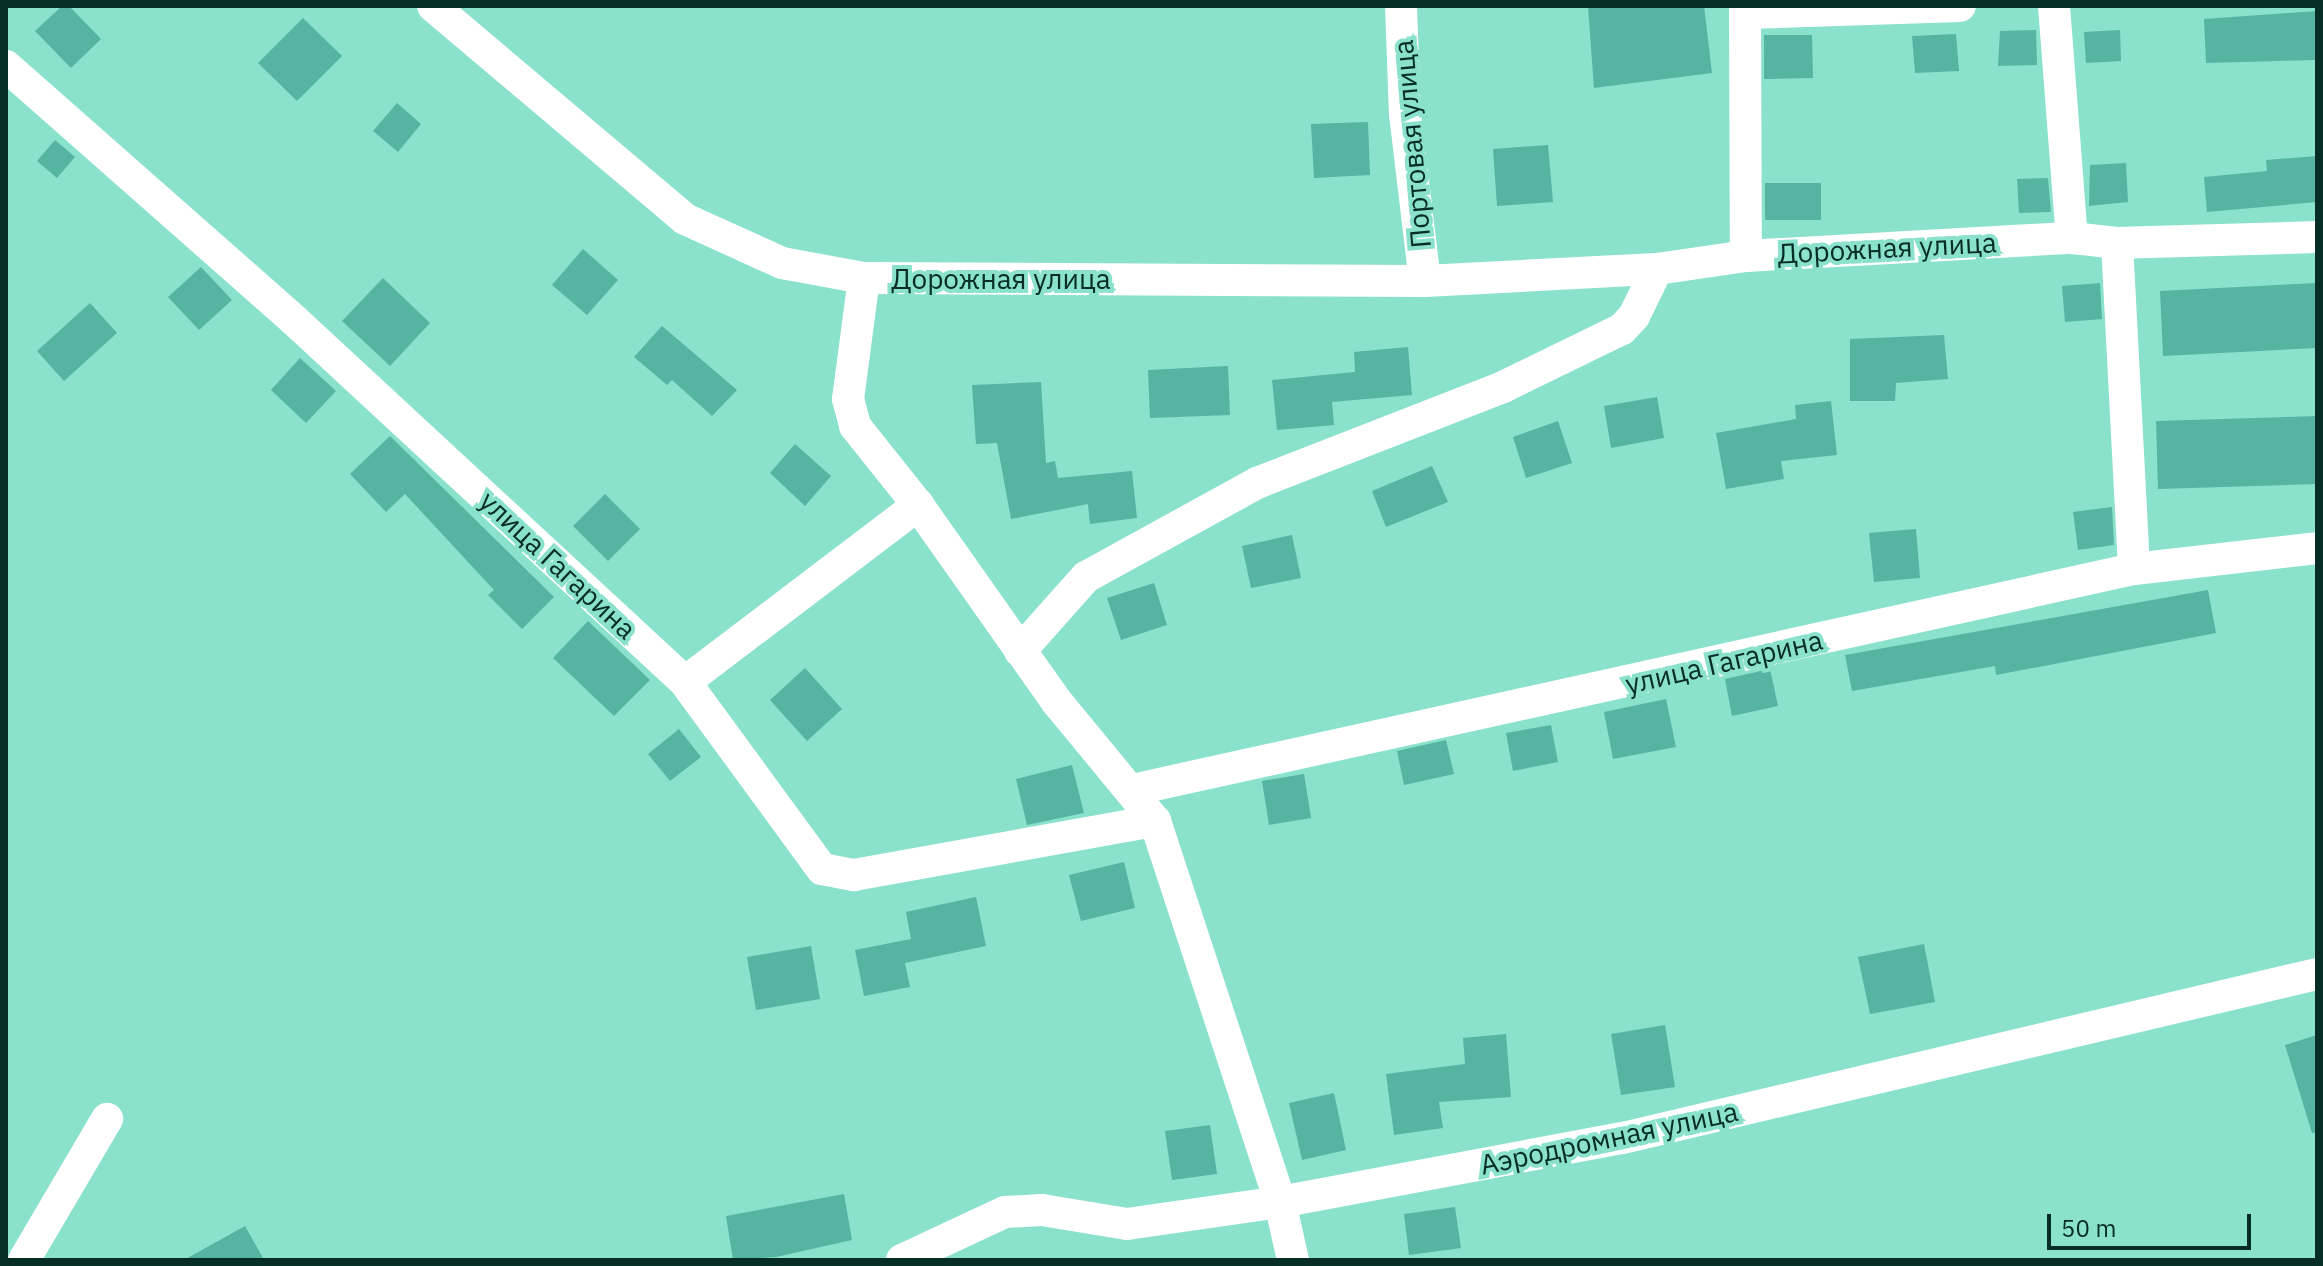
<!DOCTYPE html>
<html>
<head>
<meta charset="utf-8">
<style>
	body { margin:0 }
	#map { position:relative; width:2323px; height:1266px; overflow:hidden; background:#8ae1cc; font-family:"IBM Plex Sans",sans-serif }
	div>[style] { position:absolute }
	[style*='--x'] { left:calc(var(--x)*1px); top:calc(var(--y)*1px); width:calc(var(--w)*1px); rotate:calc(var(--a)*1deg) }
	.building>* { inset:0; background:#55b5a0 }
	.minor>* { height:32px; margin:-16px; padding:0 16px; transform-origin:16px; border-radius:16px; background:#fff }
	span { translate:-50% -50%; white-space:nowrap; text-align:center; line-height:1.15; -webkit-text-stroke:8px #8ae1cc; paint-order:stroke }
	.street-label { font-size:28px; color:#062d26 }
	.frame { position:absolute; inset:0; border:8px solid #062d26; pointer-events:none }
	.scale { position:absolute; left:2047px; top:1214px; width:204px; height:36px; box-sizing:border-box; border:4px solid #062d26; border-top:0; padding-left:10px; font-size:24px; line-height:28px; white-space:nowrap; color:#062d26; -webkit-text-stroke:6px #8ae1cc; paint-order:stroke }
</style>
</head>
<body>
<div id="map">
	<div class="building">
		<div style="clip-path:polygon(62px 6px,69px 6px,101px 39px,71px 68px,35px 31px)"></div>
		<div style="clip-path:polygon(1588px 6px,1704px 6px,1712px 73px,1594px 88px)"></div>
		<div style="clip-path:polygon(2317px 11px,2317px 60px,2206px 63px,2204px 19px)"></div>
		<div style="clip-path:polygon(303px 18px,342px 56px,297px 101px,258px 63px)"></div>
		<div style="clip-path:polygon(2036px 30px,2037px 65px,1998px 66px,2000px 31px)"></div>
		<div style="clip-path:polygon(2120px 30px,2121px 61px,2086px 63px,2084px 32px)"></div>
		<div style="clip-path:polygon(1956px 34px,1959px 71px,1915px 73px,1912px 36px)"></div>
		<div style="clip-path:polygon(1764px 35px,1812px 35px,1813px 78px,1764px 79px)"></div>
		<div style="clip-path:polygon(397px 103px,421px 124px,398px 152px,373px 131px)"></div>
		<div style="clip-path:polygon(1368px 122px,1370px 175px,1314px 178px,1311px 124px)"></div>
		<div style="clip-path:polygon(55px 140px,75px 157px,57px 178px,37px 161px)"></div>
		<div style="clip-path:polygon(1548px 145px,1553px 202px,1497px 206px,1493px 149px)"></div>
		<div style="clip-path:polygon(2317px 156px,2317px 202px,2207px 212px,2204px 177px,2267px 171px,2266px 160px)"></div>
		<div style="clip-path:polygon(2126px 163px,2128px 202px,2089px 206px,2090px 165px)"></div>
		<div style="clip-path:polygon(2048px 178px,2051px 212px,2019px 213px,2017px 179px)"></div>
		<div style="clip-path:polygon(1765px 183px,1821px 183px,1821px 220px,1765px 220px)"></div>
		<div style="clip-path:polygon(583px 249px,618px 280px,587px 315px,552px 285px)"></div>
		<div style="clip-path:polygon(201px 267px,232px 300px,199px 330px,168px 297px)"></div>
		<div style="clip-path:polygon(383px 278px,430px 323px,390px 366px,342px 321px)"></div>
		<div style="clip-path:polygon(2100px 283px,2102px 319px,2065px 322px,2062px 286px)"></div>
		<div style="clip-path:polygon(2317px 283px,2317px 348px,2163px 356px,2160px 291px)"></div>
		<div style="clip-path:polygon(90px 303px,117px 333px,64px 381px,37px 351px)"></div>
		<div style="clip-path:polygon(662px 326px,737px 390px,712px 416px,672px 380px,667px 385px,634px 357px)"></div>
		<div style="clip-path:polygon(1944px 335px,1948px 379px,1896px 383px,1895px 401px,1850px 401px,1850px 339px)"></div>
		<div style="clip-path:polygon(1408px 347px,1412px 395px,1332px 402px,1334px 425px,1277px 430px,1272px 380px,1355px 372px,1354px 352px)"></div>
		<div style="clip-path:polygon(300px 358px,336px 391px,306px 423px,271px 390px)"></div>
		<div style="clip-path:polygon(1228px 366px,1230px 415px,1150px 418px,1148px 370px)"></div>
		<div style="clip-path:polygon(1041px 382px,1046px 463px,1055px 461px,1058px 478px,1132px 471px,1137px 518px,1090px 524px,1088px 504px,1011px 519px,997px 443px,976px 444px,972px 385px)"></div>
		<div style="clip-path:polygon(1657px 397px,1664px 438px,1611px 448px,1604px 406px)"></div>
		<div style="clip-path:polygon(1831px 401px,1837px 455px,1781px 461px,1784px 479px,1726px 489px,1716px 433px,1796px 419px,1795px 405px)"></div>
		<div style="clip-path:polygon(2317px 416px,2317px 484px,2158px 489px,2156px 421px)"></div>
		<div style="clip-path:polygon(1558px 421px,1572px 463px,1526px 478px,1513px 437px)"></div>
		<div style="clip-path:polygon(390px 436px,554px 597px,522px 629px,488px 595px,494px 590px,405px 494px,386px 512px,350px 474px)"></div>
		<div style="clip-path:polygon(795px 444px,831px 476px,805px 506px,770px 473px)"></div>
		<div style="clip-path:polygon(1432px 466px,1448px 502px,1386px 527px,1372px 491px)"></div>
		<div style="clip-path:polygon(605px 494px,640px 529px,608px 561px,573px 526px)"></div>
		<div style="clip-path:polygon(2112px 507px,2114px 545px,2078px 550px,2073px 512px)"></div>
		<div style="clip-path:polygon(1916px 529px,1920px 578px,1874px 582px,1869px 533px)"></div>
		<div style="clip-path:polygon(1292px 535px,1301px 578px,1251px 588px,1242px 546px)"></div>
		<div style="clip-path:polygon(1154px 583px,1167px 625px,1121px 640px,1107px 598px)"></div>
		<div style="clip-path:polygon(2208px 590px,2216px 633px,1996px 675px,1995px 666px,1852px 691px,1845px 655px)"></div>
		<div style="clip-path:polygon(588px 621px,650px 680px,614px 716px,553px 658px)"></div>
		<div style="clip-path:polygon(805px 668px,842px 709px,807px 741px,770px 700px)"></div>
		<div style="clip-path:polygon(1770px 669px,1778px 706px,1732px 716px,1725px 679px)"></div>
		<div style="clip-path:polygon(1666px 699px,1676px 747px,1613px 759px,1604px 712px)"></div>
		<div style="clip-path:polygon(1551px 725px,1558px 762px,1513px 771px,1506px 733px)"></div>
		<div style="clip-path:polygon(679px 729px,701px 757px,670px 781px,648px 754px)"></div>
		<div style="clip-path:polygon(1446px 740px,1454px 774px,1404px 785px,1397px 751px)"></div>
		<div style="clip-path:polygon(1072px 765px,1084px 813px,1027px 825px,1016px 779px)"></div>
		<div style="clip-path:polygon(1304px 774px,1311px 818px,1269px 825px,1262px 781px)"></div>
		<div style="clip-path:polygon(1124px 862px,1135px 908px,1081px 921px,1069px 875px)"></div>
		<div style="clip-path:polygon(976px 897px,986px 946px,905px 963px,910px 987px,864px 996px,855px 950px,911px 939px,906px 912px)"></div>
		<div style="clip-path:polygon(1924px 944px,1935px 1002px,1870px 1014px,1858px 957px)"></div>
		<div style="clip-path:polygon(811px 946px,820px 999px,756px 1010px,747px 957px)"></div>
		<div style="clip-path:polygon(1665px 1025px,1675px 1087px,1621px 1095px,1611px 1034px)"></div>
		<div style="clip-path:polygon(1506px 1034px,1511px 1097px,1439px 1102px,1443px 1128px,1394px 1135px,1386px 1074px,1465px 1064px,1463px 1038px)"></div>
		<div style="clip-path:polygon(2317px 1035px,2317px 1132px,2312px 1133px,2285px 1045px)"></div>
		<div style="clip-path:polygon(1334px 1093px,1346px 1150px,1302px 1160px,1289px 1103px)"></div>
		<div style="clip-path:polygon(1210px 1125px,1217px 1174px,1172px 1180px,1165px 1131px)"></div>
		<div style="clip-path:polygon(844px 1194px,852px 1240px,776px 1257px,733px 1260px,726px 1216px)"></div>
		<div style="clip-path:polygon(1455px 1207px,1461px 1248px,1409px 1255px,1404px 1214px)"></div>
		<div style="clip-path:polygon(245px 1226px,264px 1260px,184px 1260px)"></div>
	</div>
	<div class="minor">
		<div style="--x:433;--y:6;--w:330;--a:40.2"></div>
		<div style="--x:685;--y:219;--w:107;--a:24.4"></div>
		<div style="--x:782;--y:263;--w:83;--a:10.4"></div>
		<div style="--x:864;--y:278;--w:561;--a:0.31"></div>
		<div style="--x:1425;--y:281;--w:232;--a:-3"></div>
		<div style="--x:1657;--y:269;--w:90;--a:-8.3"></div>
		<div style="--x:1746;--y:256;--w:326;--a:-3.2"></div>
		<div style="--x:2072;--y:238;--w:45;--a:6.3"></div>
		<div style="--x:2117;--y:243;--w:200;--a:-1.7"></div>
		<div style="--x:1401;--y:6;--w:108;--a:87.9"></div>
		<div style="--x:1405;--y:114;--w:168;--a:83.2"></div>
		<div style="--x:1745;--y:6;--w:250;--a:89.8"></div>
		<div style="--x:2054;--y:6;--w:233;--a:85.6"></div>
		<div style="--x:1746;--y:13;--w:214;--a:-1.9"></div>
		<div style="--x:6;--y:66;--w:384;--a:41.4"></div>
		<div style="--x:294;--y:320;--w:533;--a:42.79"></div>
		<div style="--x:685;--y:682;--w:232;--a:53.8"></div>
		<div style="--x:822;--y:869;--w:33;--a:11"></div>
		<div style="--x:854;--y:875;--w:306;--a:-10.2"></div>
		<div style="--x:2117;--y:243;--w:326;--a:87"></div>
		<div style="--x:864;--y:278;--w:122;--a:97.5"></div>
		<div style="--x:848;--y:399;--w:28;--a:75"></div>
		<div style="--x:855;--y:426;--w:101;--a:51.4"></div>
		<div style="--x:918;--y:505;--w:241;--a:54.8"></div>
		<div style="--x:1057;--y:702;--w:154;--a:50.5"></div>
		<div style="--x:1155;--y:821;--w:401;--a:71.8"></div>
		<div style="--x:1280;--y:1202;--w:59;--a:77.4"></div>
		<div style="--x:1020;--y:651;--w:99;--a:-48.3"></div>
		<div style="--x:1086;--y:577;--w:195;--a:-28.8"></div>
		<div style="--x:1257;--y:483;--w:264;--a:-21.3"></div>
		<div style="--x:1503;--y:387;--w:132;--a:-26"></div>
		<div style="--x:1622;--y:329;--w:18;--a:-47"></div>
		<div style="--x:1634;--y:316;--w:52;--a:-63.9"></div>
		<div style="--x:685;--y:682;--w:293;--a:-37.2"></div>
		<div style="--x:1132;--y:790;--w:1026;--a:-12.44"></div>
		<div style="--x:2134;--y:569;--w:184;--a:-6.5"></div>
		<div style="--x:24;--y:1260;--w:164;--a:-59.5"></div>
		<div style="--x:902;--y:1260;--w:114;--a:-25"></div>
		<div style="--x:1005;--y:1212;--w:37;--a:-3"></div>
		<div style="--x:1042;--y:1210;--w:86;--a:9.4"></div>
		<div style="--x:1127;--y:1224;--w:155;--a:-8.2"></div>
		<div style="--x:1280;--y:1202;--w:349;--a:-10.6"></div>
		<div style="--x:1623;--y:1138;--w:713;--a:-13.3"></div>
	</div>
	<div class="street-label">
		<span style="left:1412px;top:144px;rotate:-95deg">Портовая улица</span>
		<span style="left:1887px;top:248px;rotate:-3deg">Дорожная улица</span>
		<span style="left:1001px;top:279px">Дорожная улица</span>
		<span style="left:558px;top:565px;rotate:43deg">улица Гагарина</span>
		<span style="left:1724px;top:662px;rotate:-13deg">улица Гагарина</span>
		<span style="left:1609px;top:1138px;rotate:-12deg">Аэродромная улица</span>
	</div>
	<div class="frame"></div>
	<div class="scale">50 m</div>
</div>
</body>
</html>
